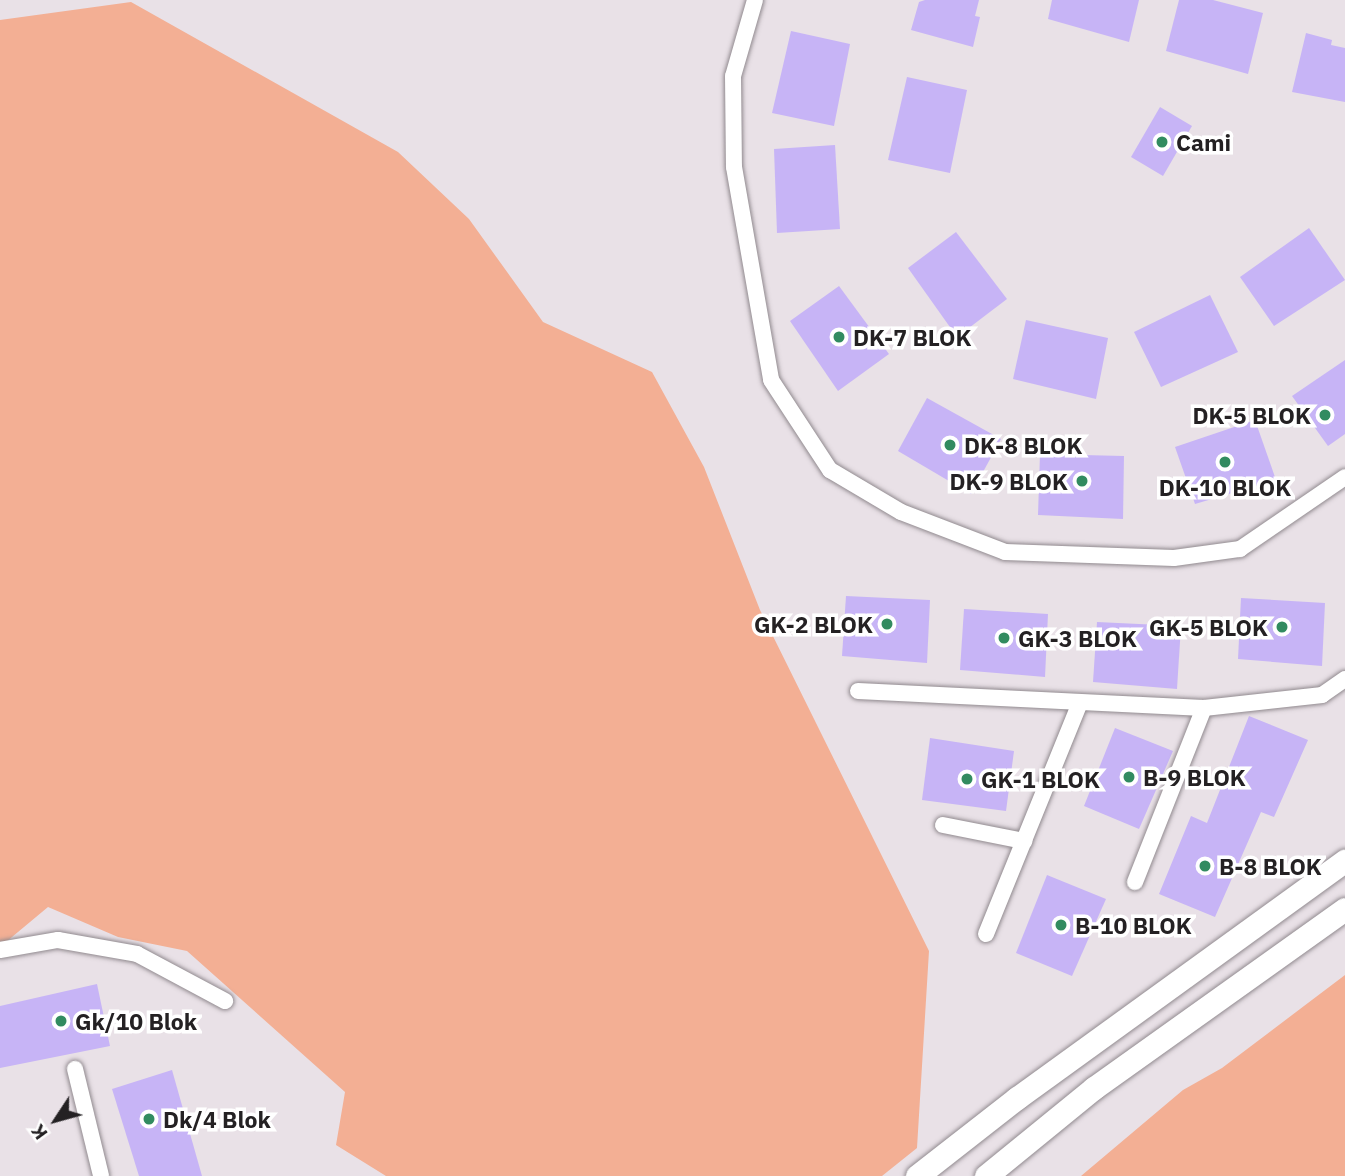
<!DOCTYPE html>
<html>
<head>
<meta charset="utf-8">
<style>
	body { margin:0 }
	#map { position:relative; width:1345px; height:1176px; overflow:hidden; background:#e9e1e7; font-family:"IBM Plex Sans",sans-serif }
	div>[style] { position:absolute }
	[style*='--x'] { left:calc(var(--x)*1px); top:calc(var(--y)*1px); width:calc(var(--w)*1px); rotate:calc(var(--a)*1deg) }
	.green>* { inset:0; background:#f3af94 }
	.building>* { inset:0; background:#c7b4f6 }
	.roads { filter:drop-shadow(0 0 2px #918a8f) drop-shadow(0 0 2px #918a8f) }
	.street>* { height:16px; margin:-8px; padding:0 8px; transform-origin:8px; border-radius:8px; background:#fff }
	.secondary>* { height:23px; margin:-11.5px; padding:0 11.5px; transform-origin:11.5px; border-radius:11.5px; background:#fff }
	.dots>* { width:19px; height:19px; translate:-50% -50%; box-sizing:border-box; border:4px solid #fff; border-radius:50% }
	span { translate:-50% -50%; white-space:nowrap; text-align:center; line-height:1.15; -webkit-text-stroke:7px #fff; paint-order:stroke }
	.poi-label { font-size:23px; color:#242123; font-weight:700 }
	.left { translate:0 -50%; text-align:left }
	.right { translate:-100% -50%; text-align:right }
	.north { position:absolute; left:21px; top:1085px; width:70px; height:70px; -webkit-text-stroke:5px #fff; paint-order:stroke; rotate:234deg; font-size:19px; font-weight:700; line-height:28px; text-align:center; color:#242123 }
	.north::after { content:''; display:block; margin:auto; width:24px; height:32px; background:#242123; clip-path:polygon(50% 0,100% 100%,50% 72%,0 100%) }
</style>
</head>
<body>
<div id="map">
	<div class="green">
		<div style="clip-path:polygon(131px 2px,398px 152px,469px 219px,543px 322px,652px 372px,704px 467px,760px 610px,929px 951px,917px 1148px,882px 1176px,386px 1176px,336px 1145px,345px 1092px,187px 951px,118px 937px,48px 907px,0 947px,0 20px)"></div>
		<div style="clip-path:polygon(1345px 975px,1345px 1176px,1081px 1176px,1183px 1090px,1222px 1068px)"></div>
	</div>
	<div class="building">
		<div style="clip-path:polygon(925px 0,979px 0,975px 16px,980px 17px,973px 47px,911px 30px,919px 2px)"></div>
		<div style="clip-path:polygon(1052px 0,1139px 0,1129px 42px,1048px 19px)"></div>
		<div style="clip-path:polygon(1179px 0,1213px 0,1263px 13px,1248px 74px,1166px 51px)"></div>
		<div style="clip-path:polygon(791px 31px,850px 44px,834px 126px,772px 113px)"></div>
		<div style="clip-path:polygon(1306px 33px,1332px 40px,1331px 45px,1345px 48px,1345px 102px,1292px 92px)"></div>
		<div style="clip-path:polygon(907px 77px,967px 90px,950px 173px,888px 160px)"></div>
		<div style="clip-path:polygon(1160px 107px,1192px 126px,1163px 176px,1131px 157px)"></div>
		<div style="clip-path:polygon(835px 145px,840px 229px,777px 233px,774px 149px)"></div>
		<div style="clip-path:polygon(1309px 228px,1345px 280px,1274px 326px,1240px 277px)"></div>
		<div style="clip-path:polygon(956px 232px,1007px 299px,957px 337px,908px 268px)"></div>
		<div style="clip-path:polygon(839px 286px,889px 354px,838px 391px,790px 321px)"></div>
		<div style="clip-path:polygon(1210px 295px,1238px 352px,1161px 387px,1134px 332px)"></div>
		<div style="clip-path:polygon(1026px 320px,1108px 338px,1096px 399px,1013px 379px)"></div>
		<div style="clip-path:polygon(1345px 360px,1345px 434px,1328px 446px,1292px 396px)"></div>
		<div style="clip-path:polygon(927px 398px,1001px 439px,971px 494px,898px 451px)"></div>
		<div style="clip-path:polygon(1255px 420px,1276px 480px,1195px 504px,1175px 447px)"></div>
		<div style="clip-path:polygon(1040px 454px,1124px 456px,1123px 519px,1038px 515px)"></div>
		<div style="clip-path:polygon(846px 596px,930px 600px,927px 663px,842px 656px)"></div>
		<div style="clip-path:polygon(1241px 598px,1325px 603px,1322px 666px,1238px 659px)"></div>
		<div style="clip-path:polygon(964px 609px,1048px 614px,1045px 677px,960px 670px)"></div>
		<div style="clip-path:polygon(1097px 622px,1181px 626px,1177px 689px,1093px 682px)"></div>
		<div style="clip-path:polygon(1249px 716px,1308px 740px,1274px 817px,1261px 812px,1215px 917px,1159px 894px,1191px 816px,1207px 823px)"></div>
		<div style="clip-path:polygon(1115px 728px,1173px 751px,1139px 829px,1084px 806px)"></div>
		<div style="clip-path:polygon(930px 738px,1014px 751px,1006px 811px,922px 800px)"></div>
		<div style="clip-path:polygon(1047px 875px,1106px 899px,1072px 976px,1016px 953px)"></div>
		<div style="clip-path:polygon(97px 984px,110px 1046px,0 1068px,0 1006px)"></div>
		<div style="clip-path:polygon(172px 1070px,202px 1176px,139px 1176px,112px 1089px)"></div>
	</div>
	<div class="roads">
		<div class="street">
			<div style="--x:755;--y:0;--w:79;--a:106.1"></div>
			<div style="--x:733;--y:76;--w:91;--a:89.4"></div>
			<div style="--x:734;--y:167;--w:216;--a:80.1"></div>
			<div style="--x:771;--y:380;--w:108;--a:56.8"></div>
			<div style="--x:830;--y:470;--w:82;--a:30.6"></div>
			<div style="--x:901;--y:512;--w:111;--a:21"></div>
			<div style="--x:1005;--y:552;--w:169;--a:2"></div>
			<div style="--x:1174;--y:558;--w:67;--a:-7.8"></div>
			<div style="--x:1240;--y:549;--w:127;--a:-34.4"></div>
			<div style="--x:858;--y:691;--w:346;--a:2.8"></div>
			<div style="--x:1204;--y:708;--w:119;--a:-6.3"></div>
			<div style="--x:1322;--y:695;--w:28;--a:-35"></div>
			<div style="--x:943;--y:825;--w:83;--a:11.2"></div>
			<div style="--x:1135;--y:882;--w:187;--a:-68.4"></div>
			<div style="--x:986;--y:934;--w:247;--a:-67.9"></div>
			<div style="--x:0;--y:950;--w:59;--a:-9.8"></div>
			<div style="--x:58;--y:940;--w:80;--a:10"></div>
			<div style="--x:137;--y:954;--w:100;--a:28.1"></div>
			<div style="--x:75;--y:1069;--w:110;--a:76.3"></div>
		</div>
		<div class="secondary">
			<div style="--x:917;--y:1176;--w:127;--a:-38"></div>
			<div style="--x:1017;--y:1098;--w:405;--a:-35.9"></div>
			<div style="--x:986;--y:1176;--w:139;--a:-39.2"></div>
			<div style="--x:1094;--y:1088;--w:308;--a:-35.5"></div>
		</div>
	</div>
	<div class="dots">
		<div style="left:1162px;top:142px;background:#328b60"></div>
		<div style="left:839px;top:337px;background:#328b60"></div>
		<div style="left:1325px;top:415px;background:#328b60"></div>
		<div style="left:950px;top:445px;background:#328b60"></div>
		<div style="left:1225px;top:462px;background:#328b60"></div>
		<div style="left:1082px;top:481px;background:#328b60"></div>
		<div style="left:887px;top:624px;background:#328b60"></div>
		<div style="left:1282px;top:627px;background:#328b60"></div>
		<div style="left:1004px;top:638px;background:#328b60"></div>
		<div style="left:1129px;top:777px;background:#328b60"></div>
		<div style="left:967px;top:779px;background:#328b60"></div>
		<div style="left:1205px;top:866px;background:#328b60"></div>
		<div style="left:1061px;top:925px;background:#328b60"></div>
		<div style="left:61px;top:1021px;background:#328b60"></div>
		<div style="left:149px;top:1119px;background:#328b60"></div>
	</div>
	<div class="poi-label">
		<span class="left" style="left:1176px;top:142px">Cami</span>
		<span class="left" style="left:853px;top:337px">DK-7 BLOK</span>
		<span class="right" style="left:1311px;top:415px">DK-5 BLOK</span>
		<span class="left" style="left:964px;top:445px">DK-8 BLOK</span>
		<span class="right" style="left:1068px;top:481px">DK-9 BLOK</span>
		<span style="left:1225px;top:487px">DK-10 BLOK</span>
		<span class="right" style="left:873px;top:624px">GK-2 BLOK</span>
		<span class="right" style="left:1268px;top:627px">GK-5 BLOK</span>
		<span class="left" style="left:1018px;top:638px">GK-3 BLOK</span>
		<span class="left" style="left:1143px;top:777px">B-9 BLOK</span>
		<span class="left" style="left:981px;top:779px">GK-1 BLOK</span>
		<span class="left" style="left:1219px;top:866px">B-8 BLOK</span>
		<span class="left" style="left:1075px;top:925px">B-10 BLOK</span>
		<span class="left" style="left:75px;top:1021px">Gk/10 Blok</span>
		<span class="left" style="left:163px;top:1119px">Dk/4 Blok</span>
	</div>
	<div class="north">K</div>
</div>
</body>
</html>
